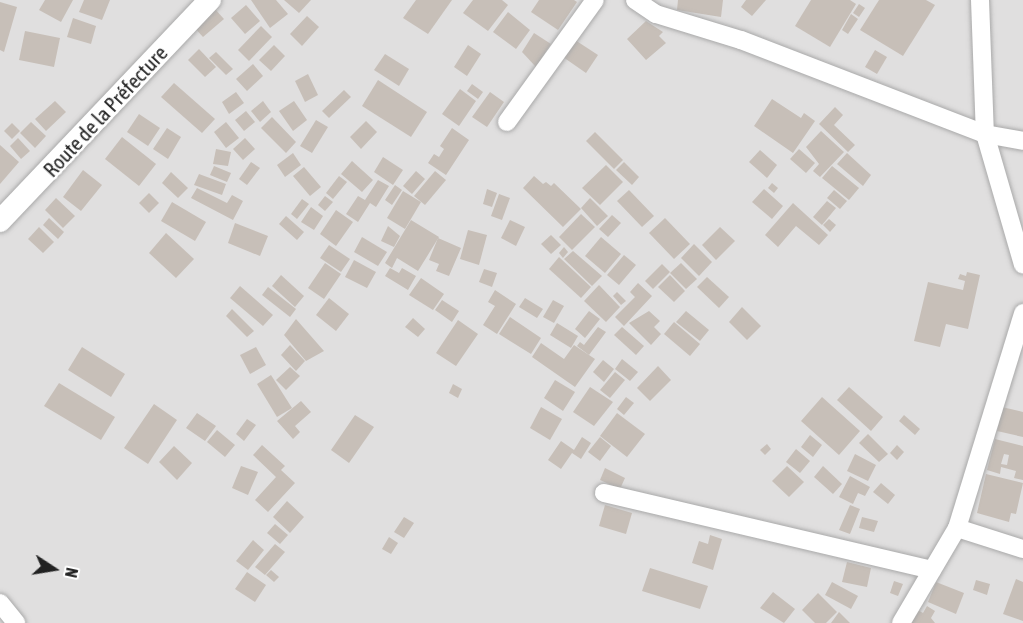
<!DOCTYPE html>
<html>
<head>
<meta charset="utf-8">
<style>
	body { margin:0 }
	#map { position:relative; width:1023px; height:623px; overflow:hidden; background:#f2efe9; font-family:"Asap Condensed",sans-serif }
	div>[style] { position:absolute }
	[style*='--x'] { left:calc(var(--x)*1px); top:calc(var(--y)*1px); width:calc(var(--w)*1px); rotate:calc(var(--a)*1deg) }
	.residential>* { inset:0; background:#e0dfdf }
	.building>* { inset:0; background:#c7bfb8 }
	.roads { filter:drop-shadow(0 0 2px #a9a9a9) drop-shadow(0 0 2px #a9a9a9) }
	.minor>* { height:18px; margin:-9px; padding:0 9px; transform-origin:9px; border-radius:9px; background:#fff }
	.tertiary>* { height:22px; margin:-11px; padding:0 11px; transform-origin:11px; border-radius:11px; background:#fff }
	span { translate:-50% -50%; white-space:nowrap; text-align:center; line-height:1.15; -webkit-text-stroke:5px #fff; paint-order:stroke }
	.street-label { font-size:21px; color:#222 }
	.north { position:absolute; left:24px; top:539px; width:60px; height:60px; -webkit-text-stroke:4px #fff; paint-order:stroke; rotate:102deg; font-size:16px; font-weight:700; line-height:24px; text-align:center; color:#222 }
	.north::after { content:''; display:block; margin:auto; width:21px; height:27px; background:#222; clip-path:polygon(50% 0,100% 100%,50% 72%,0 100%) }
</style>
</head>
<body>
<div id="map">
	<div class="residential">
		<div style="clip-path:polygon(0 0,1023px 0,1023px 623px,0 623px)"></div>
	</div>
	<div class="building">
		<div style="clip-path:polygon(45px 0,73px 0,61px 22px,39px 10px)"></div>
		<div style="clip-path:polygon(84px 0,110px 0,102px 20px,79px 12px)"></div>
		<div style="clip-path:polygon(251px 0,276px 0,288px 14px,270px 28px)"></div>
		<div style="clip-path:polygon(284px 0,311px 0,299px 13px)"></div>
		<div style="clip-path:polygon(416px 0,452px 0,428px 34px,403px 18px)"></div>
		<div style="clip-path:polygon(473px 0,502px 0,508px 5px,488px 31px,463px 13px)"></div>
		<div style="clip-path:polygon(539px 0,574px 0,577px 2px,558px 30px,531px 12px)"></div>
		<div style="clip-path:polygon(678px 0,723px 0,721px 17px,677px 10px)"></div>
		<div style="clip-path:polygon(746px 0,766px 0,752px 16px,741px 7px)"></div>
		<div style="clip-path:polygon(811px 0,850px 0,856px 4px,830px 47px,795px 26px)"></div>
		<div style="clip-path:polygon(879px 0,926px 0,935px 5px,903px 56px,860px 30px)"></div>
		<div style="clip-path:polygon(0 2px,17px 7px,4px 52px,0 50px)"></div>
		<div style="clip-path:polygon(859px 4px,865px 8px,859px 17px,853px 13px)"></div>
		<div style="clip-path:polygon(246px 5px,260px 21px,245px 34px,231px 18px)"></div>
		<div style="clip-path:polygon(214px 8px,224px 19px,203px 37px,193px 26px)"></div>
		<div style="clip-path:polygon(508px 12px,530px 30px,516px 49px,493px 32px)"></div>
		<div style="clip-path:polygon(851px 14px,858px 19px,848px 34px,842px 30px)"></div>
		<div style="clip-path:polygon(307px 16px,319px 27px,302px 46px,290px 34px)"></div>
		<div style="clip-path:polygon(73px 18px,96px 26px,91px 44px,67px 37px)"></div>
		<div style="clip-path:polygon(646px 21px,663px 32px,659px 36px,666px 43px,646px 60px,627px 39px)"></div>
		<div style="clip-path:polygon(261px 26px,272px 37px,249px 61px,238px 50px)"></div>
		<div style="clip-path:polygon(25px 31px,60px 38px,54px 67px,19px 60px)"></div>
		<div style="clip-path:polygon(534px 33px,551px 44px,536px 67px,522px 52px)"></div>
		<div style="clip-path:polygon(575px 40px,598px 55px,586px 73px,563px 57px)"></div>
		<div style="clip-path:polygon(274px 45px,285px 56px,271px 71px,259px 60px)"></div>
		<div style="clip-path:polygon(468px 45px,481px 54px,467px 76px,454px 67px)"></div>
		<div style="clip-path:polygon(199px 49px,216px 67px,205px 77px,188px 60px)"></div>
		<div style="clip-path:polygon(875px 50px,887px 57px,877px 74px,865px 67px)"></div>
		<div style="clip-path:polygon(216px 52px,233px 69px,226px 75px,209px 58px)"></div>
		<div style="clip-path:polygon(385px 54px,409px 69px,399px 86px,374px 70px)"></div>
		<div style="clip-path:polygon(253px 64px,263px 76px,247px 91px,236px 79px)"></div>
		<div style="clip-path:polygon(308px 74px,318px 95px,305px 102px,295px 81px)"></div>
		<div style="clip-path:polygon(378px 80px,427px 112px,411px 137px,362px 106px)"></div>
		<div style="clip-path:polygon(174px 83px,215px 119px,202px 133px,161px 97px)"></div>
		<div style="clip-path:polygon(472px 84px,483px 92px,478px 99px,467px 91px)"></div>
		<div style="clip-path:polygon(460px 89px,476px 101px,459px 126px,442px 114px)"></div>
		<div style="clip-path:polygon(344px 90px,351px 97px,329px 118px,322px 111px)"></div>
		<div style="clip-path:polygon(236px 92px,244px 103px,229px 114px,222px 102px)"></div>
		<div style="clip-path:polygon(490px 92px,504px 102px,487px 127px,472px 117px)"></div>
		<div style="clip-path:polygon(772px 99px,801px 118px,804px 113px,815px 121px,793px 153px,754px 126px)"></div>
		<div style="clip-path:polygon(55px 101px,66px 112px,46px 131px,35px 119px)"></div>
		<div style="clip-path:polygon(263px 101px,271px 112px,260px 122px,251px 111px)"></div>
		<div style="clip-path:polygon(294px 101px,307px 120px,293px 131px,279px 111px)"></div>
		<div style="clip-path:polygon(835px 107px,843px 115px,834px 125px,855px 145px,848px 152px,819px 124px)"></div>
		<div style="clip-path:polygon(246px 111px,255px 122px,244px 131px,235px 120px)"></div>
		<div style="clip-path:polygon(139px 114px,160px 128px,148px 146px,127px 132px)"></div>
		<div style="clip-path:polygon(272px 117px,296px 142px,286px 153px,261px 128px)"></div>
		<div style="clip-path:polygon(316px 120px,328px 127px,312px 153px,300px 146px)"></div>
		<div style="clip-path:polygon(366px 121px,377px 132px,361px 149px,350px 137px)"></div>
		<div style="clip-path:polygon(31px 122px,46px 136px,35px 148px,20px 133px)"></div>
		<div style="clip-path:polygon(226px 122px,239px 138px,226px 148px,214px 132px)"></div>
		<div style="clip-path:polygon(12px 123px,20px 131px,12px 139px,4px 131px)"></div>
		<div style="clip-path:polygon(167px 128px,181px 137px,168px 159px,153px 149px)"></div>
		<div style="clip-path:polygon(452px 128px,469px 140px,446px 175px,428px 163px,434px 154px,439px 157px,444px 149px,440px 146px)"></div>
		<div style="clip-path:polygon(821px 131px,844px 152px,820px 177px,813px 171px,819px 164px,806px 147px)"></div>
		<div style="clip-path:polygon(595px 132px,623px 160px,614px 169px,586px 141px)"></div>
		<div style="clip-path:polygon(122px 137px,156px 164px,139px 186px,105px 159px)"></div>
		<div style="clip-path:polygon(18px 138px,30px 151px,21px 159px,10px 146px)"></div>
		<div style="clip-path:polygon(245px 138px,255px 149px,243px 160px,233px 149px)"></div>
		<div style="clip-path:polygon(0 145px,19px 162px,0 184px)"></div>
		<div style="clip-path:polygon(216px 149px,231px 152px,228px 166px,213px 164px)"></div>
		<div style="clip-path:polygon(799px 149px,815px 163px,806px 173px,790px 159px)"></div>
		<div style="clip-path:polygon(760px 150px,777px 165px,767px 178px,749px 162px)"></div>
		<div style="clip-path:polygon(293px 153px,301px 165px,285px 177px,277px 165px)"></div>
		<div style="clip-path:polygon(847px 153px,871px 175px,863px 186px,837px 164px)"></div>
		<div style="clip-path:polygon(383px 157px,403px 170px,393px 185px,374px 172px)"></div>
		<div style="clip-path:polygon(352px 161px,373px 180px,362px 192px,341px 174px)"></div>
		<div style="clip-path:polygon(251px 162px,260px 168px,247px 185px,239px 179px)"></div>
		<div style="clip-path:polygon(624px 162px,639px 177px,632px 185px,616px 170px)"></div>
		<div style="clip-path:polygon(606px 165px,623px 182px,600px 205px,582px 188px)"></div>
		<div style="clip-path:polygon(214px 166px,231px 173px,227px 182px,210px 175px)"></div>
		<div style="clip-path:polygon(832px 166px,859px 188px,849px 200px,822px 178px)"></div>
		<div style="clip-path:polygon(304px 167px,321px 187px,310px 196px,293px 176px)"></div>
		<div style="clip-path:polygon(83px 170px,102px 185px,81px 211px,63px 197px)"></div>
		<div style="clip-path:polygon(416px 171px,425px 179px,412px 194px,403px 186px)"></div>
		<div style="clip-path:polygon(435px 171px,446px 180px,425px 205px,414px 196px)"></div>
		<div style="clip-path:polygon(171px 172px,188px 188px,178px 198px,162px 183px)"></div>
		<div style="clip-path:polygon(199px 174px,226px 184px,222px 195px,194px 185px)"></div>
		<div style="clip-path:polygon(339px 176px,347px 182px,333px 199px,326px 193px)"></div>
		<div style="clip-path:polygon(534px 176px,543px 184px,546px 182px,551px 186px,554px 183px,581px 209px,563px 227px,523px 188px)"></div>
		<div style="clip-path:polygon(378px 180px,389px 186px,376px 207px,370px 203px,358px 222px,346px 214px,358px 196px,365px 200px)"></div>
		<div style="clip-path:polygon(772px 183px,778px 188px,774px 193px,768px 188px)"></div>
		<div style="clip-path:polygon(395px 185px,402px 190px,392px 205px,385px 200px)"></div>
		<div style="clip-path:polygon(197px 188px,227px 203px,232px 195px,243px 201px,233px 220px,191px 198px)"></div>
		<div style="clip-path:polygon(487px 189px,497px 193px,492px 207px,483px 204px)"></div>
		<div style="clip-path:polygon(764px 189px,783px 206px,772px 219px,752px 202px)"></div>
		<div style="clip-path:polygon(629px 190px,654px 216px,642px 227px,617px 201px)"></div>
		<div style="clip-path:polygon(834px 190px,847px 201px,840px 209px,827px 198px)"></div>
		<div style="clip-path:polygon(403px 191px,421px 202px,405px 229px,387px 218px)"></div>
		<div style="clip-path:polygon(149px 193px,159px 203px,149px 213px,139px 203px)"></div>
		<div style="clip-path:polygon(499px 194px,510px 198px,502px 220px,491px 216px)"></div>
		<div style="clip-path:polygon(325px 196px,333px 202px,325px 211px,318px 205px)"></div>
		<div style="clip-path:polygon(56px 198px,75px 216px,63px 228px,45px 210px)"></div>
		<div style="clip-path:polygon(590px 198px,608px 216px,597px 226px,581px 208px)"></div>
		<div style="clip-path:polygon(302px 199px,309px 204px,297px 219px,291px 214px)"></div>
		<div style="clip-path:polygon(827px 201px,836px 208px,822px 225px,813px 217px)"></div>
		<div style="clip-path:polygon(172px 202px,206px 222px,195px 241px,161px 221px)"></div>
		<div style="clip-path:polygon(793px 203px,828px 235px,819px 245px,796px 226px,778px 247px,765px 235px)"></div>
		<div style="clip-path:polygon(311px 207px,323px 216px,314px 230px,301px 222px)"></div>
		<div style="clip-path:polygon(336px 210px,353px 222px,336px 246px,320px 234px)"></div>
		<div style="clip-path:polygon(581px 214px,595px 227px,572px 250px,559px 237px)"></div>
		<div style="clip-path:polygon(612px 215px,621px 223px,608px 237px,599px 229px)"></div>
		<div style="clip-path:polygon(286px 216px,304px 232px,297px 240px,279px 224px)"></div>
		<div style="clip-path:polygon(49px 218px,64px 232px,58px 239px,43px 225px)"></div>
		<div style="clip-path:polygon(665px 218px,690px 244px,674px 259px,649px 233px)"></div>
		<div style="clip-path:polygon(829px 219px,836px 225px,830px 232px,823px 225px)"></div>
		<div style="clip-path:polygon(411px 220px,439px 237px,418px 271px,397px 258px,392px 268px,385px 263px)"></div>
		<div style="clip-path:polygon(510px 220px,525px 227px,516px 246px,501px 238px)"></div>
		<div style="clip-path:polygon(235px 223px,268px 236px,260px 256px,228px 243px)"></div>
		<div style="clip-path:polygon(388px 226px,400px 236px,394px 247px,381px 241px)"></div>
		<div style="clip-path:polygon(39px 227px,54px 242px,43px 253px,28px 239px)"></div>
		<div style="clip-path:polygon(720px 227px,735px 241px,716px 260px,702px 245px)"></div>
		<div style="clip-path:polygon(468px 230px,487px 235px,479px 265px,460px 259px)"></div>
		<div style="clip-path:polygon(166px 233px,194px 259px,176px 278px,149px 253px)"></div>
		<div style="clip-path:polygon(551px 235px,561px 245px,551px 254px,541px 244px)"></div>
		<div style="clip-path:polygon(362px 237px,387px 252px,378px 266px,354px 252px)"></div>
		<div style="clip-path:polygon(601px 237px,621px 254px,605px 273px,585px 256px)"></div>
		<div style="clip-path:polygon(438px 238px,461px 248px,449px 276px,436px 271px,439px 264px,429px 260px)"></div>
		<div style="clip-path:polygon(694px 244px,712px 262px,699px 276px,681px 258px)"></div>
		<div style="clip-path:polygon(329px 245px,350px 259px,341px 272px,320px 258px)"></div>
		<div style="clip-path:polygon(564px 247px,568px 252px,563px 258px,559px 253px)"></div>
		<div style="clip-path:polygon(573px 251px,602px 276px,592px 286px,564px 259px)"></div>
		<div style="clip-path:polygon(624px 255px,636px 265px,619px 285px,607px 275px)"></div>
		<div style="clip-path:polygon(559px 257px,591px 287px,581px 298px,549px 269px)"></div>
		<div style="clip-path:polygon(354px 260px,376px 272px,367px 288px,345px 277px)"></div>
		<div style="clip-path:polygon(325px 263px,341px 274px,324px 299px,308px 288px)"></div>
		<div style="clip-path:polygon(681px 263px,697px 279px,686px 289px,670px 273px)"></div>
		<div style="clip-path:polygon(662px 264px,670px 272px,653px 289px,645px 281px)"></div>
		<div style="clip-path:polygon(390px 268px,399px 273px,402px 268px,416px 276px,408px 290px,385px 276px)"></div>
		<div style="clip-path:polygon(484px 269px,497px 273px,492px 287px,479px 282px)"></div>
		<div style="clip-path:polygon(967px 272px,980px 275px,968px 329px,946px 324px,940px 347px,914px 341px,928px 282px,963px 290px,965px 281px,958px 279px,960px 274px,966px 276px)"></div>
		<div style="clip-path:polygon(281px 275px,304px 296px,295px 307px,272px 286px)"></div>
		<div style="clip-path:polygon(670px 275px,685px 291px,674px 302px,658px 287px)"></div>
		<div style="clip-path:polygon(707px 277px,729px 297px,719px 308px,697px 287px)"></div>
		<div style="clip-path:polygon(421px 278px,444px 294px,433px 310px,409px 295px)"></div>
		<div style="clip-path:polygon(638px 283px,652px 296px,624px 326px,615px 317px,635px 297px,630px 292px)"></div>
		<div style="clip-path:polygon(599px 285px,620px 307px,606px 322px,584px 301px)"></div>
		<div style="clip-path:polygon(240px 286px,273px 315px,263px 326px,230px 298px)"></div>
		<div style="clip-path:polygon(268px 287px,296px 309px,290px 317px,262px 295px)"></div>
		<div style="clip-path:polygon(495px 290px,516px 304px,497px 334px,483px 325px,495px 306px,488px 302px)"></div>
		<div style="clip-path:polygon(617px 292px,626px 301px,621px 305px,613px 296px)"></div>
		<div style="clip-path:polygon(329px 298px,349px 314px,336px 331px,316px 315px)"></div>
		<div style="clip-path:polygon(525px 298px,543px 309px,537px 318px,519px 307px)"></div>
		<div style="clip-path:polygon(442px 300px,459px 311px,452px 322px,435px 310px)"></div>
		<div style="clip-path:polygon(553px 300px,564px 306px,554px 323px,543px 317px)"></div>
		<div style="clip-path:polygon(742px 307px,761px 326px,747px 340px,729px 322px)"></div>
		<div style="clip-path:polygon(232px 309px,254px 331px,247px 337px,226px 316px)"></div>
		<div style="clip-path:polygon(589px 311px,600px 319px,585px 338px,575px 329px)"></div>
		<div style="clip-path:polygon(649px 311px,660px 321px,654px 327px,661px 334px,651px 345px,629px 323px)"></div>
		<div style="clip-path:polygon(686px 311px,709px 330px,700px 341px,676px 322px)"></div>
		<div style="clip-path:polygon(510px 317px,541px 338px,531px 354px,499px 334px)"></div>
		<div style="clip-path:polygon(413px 318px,425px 329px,418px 337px,405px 327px)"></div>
		<div style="clip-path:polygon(296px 319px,324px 351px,306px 361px,284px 335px)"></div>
		<div style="clip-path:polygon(458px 320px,478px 334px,456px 366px,436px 353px)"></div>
		<div style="clip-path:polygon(674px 322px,700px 344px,690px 356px,664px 334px)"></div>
		<div style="clip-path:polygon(557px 323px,578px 336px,571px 348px,550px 335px)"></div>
		<div style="clip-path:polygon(598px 327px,606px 332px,589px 355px,577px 346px,580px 342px,584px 345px)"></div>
		<div style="clip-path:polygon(622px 327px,644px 346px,636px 355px,614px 335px)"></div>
		<div style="clip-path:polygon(541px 343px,564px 359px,574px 345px,595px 359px,575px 387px,532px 357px)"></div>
		<div style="clip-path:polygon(290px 345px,305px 361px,296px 371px,281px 355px)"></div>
		<div style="clip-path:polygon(82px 347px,125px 374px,111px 397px,68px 370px)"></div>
		<div style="clip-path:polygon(256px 347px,266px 365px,250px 374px,240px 355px)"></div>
		<div style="clip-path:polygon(622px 359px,638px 372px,630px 381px,615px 369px)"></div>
		<div style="clip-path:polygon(603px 360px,614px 369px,604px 382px,593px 372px)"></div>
		<div style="clip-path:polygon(658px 366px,671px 380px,650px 401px,637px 388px)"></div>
		<div style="clip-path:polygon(290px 367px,300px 376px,286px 390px,276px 380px)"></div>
		<div style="clip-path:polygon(615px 372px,625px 380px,610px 398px,600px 390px)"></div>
		<div style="clip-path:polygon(271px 375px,292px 408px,277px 417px,257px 384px)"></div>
		<div style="clip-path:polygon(555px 380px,575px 392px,563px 411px,544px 398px)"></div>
		<div style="clip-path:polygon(59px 383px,115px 417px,101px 440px,44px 406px)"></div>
		<div style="clip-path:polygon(453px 384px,462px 389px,458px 398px,449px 393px)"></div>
		<div style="clip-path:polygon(590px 387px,613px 402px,594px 426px,573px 412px)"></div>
		<div style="clip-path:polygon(849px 387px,883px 417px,871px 431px,837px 400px)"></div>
		<div style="clip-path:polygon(626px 397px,634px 403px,624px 415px,617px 409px)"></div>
		<div style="clip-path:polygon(822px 397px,860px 431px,839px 455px,801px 421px)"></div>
		<div style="clip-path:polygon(301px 401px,311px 412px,295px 426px,300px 432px,293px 439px,277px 421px)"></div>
		<div style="clip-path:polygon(154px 404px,177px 420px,148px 464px,124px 448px)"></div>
		<div style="clip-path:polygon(541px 407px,562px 419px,550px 440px,530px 428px)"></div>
		<div style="clip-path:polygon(1002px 407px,1023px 412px,1023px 437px,997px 431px)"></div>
		<div style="clip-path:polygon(197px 413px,216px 426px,205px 441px,186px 428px)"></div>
		<div style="clip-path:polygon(617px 413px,645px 434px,627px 457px,600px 436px)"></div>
		<div style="clip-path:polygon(355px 415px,374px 427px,349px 463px,331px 450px)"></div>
		<div style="clip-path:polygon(904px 415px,920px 429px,915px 435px,899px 421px)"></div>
		<div style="clip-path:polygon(247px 419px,256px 425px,244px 441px,236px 434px)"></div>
		<div style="clip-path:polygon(217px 430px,235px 445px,225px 457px,207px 442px)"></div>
		<div style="clip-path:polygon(868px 434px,888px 454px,879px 462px,859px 443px)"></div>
		<div style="clip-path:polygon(810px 435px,822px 445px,813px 457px,801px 447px)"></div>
		<div style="clip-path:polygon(582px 437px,591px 443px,581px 459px,572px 453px,561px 469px,548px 460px,561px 441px,574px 450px)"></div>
		<div style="clip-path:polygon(600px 437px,611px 446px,600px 461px,588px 452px)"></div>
		<div style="clip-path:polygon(evenodd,995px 439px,1023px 446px,1023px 480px,1014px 478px,1016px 471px,1001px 467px,1000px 474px,987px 470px,995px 439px,1004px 454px,1009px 455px,1007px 465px,1001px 464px,1004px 454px)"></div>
		<div style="clip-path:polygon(767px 444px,771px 449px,765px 455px,760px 450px)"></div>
		<div style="clip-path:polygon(262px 445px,285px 466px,281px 470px,295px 483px,268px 512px,255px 500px,276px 477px,253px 455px)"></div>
		<div style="clip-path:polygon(897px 445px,904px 452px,897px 460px,890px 453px)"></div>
		<div style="clip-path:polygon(174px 446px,192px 463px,177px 480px,159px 462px)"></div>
		<div style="clip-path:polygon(796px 449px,810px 461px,800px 473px,786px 462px)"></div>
		<div style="clip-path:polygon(855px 454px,876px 465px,868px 481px,847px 471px)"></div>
		<div style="clip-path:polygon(241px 466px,258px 472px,248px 495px,232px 488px)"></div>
		<div style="clip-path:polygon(787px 466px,804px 482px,789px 497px,772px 481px)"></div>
		<div style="clip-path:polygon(823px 466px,842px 484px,833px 494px,814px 477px)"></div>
		<div style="clip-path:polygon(605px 468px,625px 478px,620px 489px,600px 480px)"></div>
		<div style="clip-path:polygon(986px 474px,1023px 483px,1016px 514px,1011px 513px,1009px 522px,977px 513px)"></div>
		<div style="clip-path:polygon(850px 476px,870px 487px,865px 496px,858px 493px,853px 504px,839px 497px)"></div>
		<div style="clip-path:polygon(881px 483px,895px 495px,888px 504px,873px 492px)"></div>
		<div style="clip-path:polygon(287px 501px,304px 517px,290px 533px,273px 517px)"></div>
		<div style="clip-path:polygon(605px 505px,632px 513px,626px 534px,599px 526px)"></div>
		<div style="clip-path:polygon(850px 505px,860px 509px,850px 534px,839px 530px)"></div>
		<div style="clip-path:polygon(404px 517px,414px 523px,404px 538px,394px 532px)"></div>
		<div style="clip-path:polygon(862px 517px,878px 521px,874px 532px,859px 528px)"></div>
		<div style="clip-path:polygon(275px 524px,288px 535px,280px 544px,267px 533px)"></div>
		<div style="clip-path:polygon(710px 535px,722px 539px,713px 570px,692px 563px,699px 541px,708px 544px)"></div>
		<div style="clip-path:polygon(389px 537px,398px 543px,391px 554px,382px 549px)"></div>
		<div style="clip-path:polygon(253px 540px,264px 550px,248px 570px,236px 561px)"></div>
		<div style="clip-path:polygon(275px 544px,285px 552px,265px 575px,255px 567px)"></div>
		<div style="clip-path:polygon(847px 562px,871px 568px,867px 587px,842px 582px)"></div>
		<div style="clip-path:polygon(650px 568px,708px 586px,700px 609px,642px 591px)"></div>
		<div style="clip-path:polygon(271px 570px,279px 577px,274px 582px,266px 575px)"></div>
		<div style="clip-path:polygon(247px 572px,266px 585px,255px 602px,235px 589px)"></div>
		<div style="clip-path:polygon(1016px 579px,1023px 582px,1023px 621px,1003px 614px)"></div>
		<div style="clip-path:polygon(976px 580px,990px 584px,987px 595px,973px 590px)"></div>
		<div style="clip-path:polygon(894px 581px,903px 584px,898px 596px,890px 593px)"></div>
		<div style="clip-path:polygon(832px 582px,858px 596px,851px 609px,825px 595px)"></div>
		<div style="clip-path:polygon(936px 582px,964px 593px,956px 614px,928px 602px)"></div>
		<div style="clip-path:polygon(773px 592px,795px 609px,784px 623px,760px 608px)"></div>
		<div style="clip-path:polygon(818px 593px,837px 612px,826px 623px,815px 623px,802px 610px)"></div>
		<div style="clip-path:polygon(927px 606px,935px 611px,931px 618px,935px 623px,908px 623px,916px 609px,923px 613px)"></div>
		<div style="clip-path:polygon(839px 612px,850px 623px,831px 623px)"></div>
	</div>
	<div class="roads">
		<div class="minor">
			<div style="--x:635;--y:0;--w:25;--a:34"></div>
			<div style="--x:656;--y:14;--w:89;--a:17"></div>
			<div style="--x:741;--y:40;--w:261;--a:21.1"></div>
			<div style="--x:985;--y:134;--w:39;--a:10"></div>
			<div style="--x:980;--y:0;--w:134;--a:87.9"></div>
			<div style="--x:985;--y:134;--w:136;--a:73.8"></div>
			<div style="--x:507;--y:122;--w:150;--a:-54.2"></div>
			<div style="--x:604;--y:493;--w:337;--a:13.2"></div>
			<div style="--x:957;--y:528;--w:69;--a:17.7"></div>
			<div style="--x:0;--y:603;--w:26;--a:51"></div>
			<div style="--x:901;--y:623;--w:110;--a:-59.5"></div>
			<div style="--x:957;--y:528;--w:225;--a:-72.9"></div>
		</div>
		<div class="tertiary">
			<div style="--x:0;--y:221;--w:305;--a:-46.5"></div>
		</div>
	</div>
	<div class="street-label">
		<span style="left:105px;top:111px;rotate:-47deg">Route de la Préfecture</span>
	</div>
	<div class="north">N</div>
</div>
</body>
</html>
